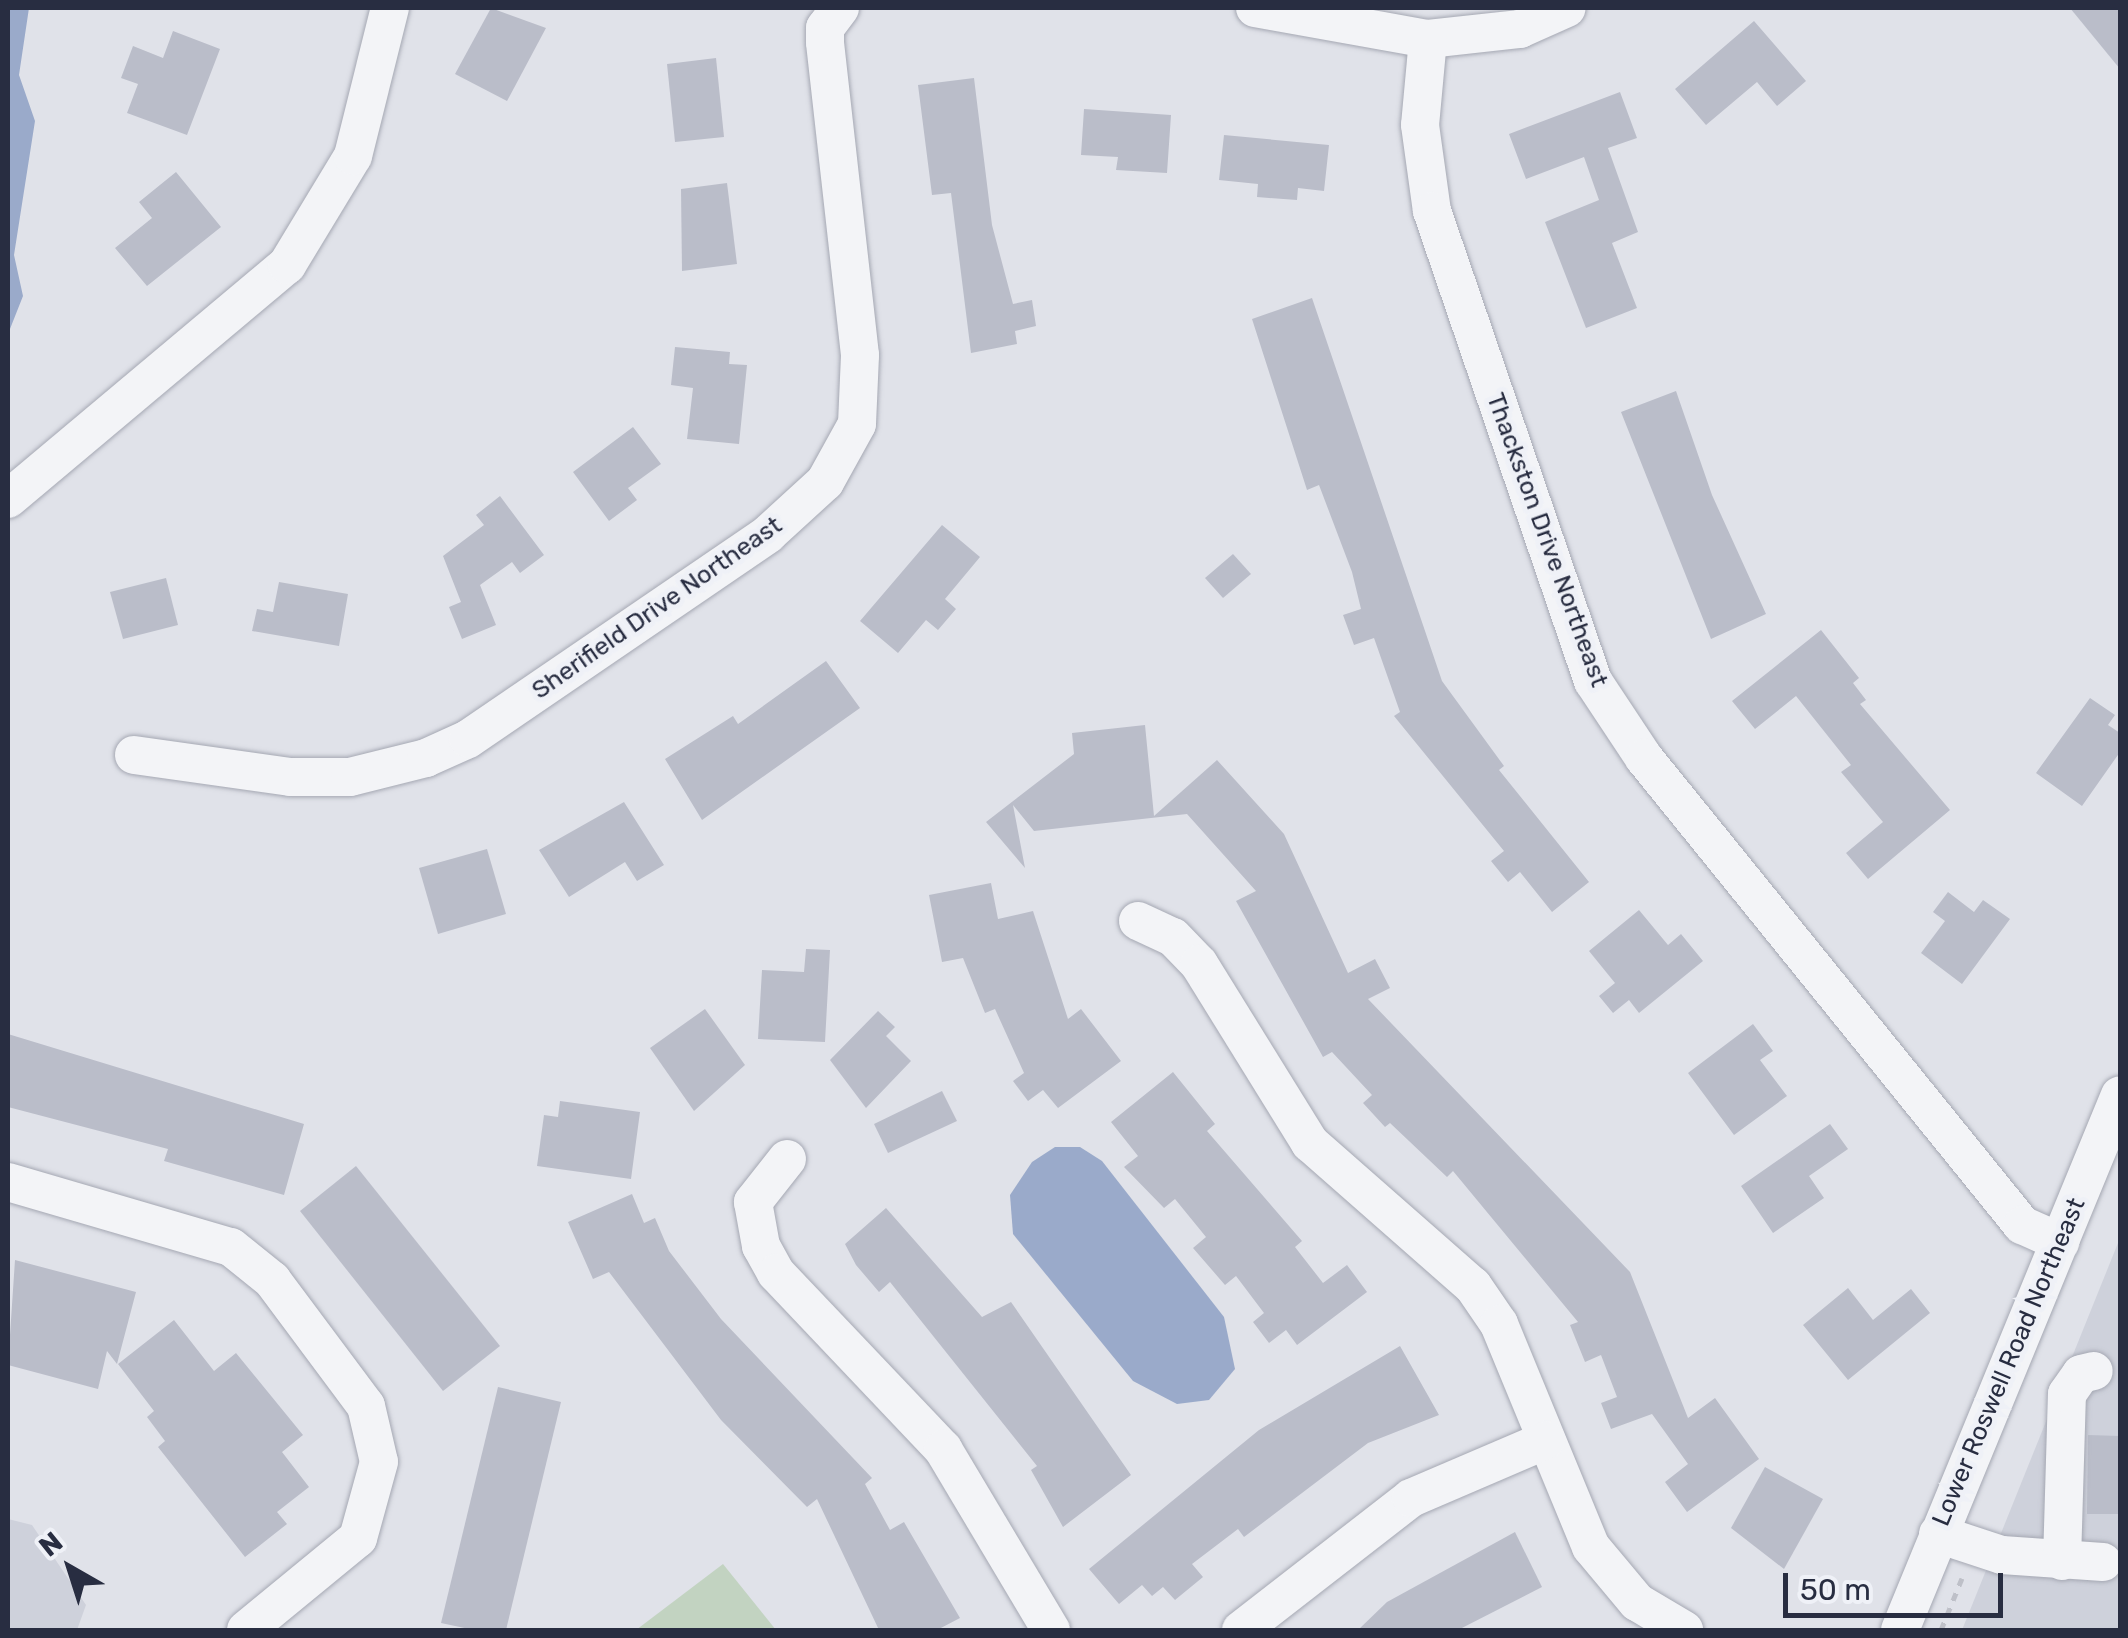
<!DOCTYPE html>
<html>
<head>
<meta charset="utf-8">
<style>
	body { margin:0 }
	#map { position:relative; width:2128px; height:1638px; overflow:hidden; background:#e0e2e9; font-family:Rubik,sans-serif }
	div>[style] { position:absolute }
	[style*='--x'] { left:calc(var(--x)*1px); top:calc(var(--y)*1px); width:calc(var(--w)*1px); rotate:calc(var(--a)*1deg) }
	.built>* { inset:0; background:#ced1db }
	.green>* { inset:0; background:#c2d3c1 }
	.water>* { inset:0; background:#9aaaca }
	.building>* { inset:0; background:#babdc9 }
	.path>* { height:5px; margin-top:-2.5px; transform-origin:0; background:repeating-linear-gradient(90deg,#bec0c8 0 8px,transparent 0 16px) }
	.roads { filter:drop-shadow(0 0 2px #a5a8b3) drop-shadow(0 0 2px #a5a8b3) }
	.minor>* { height:38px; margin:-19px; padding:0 19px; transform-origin:19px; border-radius:19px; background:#f3f4f7 }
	span { translate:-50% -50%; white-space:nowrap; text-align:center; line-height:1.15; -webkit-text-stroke:10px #eff1f7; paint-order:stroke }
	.street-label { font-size:25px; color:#282d41 }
	.frame { position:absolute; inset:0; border:10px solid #282d41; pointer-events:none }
	.north { position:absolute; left:20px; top:1518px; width:100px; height:100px; -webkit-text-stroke:8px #eff1f7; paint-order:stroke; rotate:321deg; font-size:28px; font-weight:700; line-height:40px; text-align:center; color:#282d41 }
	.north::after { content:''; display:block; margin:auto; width:35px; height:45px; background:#282d41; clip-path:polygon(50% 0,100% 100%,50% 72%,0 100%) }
	.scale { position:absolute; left:1783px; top:1573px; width:220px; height:45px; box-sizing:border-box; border:5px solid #282d41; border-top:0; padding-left:12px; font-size:30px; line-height:35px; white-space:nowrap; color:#282d41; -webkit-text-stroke:8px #eff1f7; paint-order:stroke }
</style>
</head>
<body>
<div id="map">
	<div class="built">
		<div style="clip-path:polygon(2120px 1238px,2120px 1630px,1962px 1630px)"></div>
		<div style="clip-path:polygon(8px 1519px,32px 1525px,86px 1605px,77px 1630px,8px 1630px)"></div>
	</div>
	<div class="green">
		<div style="clip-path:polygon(723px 1564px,776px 1630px,636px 1630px)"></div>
	</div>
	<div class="water">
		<div style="clip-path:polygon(8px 8px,29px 8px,19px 75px,35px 121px,14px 255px,23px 296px,8px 334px)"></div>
		<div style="clip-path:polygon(1055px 1147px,1080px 1147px,1102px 1161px,1224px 1317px,1235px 1369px,1209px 1400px,1177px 1404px,1133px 1381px,1013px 1234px,1010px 1195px,1032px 1162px)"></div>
	</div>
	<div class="building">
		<div style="clip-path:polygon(491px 8px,546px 28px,507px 101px,455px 74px)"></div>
		<div style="clip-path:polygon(2070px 8px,2120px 8px,2120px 69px)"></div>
		<div style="clip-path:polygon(1754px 21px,1806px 81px,1777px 106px,1757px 82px,1706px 125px,1675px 89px)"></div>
		<div style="clip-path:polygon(173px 31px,220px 49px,187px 135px,127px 113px,138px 84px,121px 78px,133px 46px,163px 58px)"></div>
		<div style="clip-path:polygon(716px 58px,724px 137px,675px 142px,667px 64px)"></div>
		<div style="clip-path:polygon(974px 78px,992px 225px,1013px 304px,1032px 300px,1036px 326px,1015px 331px,1017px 344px,971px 353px,951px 193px,932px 195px,918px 85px)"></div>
		<div style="clip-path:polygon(1620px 92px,1637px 138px,1608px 148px,1638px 232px,1612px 243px,1637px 308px,1586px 328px,1545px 222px,1599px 200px,1584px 157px,1526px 179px,1509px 134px)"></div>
		<div style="clip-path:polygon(1084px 109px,1171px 115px,1167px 173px,1116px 170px,1118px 157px,1081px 155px)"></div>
		<div style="clip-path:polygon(1224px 135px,1329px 145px,1324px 191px,1298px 188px,1297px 200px,1257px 197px,1258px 184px,1219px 180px)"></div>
		<div style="clip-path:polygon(176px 172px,221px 227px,147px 286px,115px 248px,152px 218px,139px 202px)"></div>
		<div style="clip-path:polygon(727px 183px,737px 264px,682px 271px,681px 189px)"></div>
		<div style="clip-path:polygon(1312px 298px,1442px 681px,1504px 766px,1499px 770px,1589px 882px,1552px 912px,1520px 872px,1508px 882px,1491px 861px,1504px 851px,1394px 716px,1400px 712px,1374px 638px,1354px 645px,1343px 615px,1361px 609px,1352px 572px,1319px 485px,1307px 490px,1252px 319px)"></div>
		<div style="clip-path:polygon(675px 347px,730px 352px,729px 364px,747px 365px,739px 444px,687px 439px,693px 388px,671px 385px)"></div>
		<div style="clip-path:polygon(1676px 391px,1712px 495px,1766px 614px,1711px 639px,1621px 412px)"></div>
		<div style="clip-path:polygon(633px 427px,661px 464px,628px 488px,637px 500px,609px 521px,573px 472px)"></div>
		<div style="clip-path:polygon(500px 496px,544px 555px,520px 573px,512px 562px,480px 585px,496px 625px,462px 639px,449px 607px,461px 602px,443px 556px,484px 525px,476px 515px)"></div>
		<div style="clip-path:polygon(942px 525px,980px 557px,945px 599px,956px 609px,938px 630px,926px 620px,898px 653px,860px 621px)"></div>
		<div style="clip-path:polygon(1233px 554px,1251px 574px,1223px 598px,1205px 578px)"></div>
		<div style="clip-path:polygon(166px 578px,178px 625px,123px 639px,110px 592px)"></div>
		<div style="clip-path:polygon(279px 582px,348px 594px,339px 646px,252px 631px,257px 609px,273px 612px)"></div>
		<div style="clip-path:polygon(1821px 630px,1859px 678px,1853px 683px,1866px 700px,1860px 704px,1950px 810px,1868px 879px,1846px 853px,1883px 822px,1841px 772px,1851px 765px,1796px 696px,1755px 729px,1732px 701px)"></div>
		<div style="clip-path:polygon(826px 661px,860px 708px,702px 820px,665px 759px,733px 716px,738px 724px)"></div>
		<div style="clip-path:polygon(2090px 698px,2115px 715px,2108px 725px,2120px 733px,2120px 752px,2082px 806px,2036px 773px)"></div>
		<div style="clip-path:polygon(1145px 725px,1154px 816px,1217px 760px,1284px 834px,1348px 973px,1375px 959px,1390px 988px,1368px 999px,1630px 1272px,1688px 1418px,1715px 1398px,1759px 1459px,1687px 1512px,1665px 1482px,1688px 1464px,1652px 1414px,1611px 1429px,1601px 1403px,1617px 1397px,1601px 1355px,1585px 1362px,1570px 1325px,1578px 1322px,1453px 1171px,1447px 1177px,1390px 1123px,1385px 1127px,1363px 1103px,1372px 1095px,1332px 1052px,1323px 1057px,1236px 901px,1256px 891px,1187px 814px,1034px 831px,1013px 805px,1025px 868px,986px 822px,1074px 754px,1072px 733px)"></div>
		<div style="clip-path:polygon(624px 802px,664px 865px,637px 881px,625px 862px,569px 897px,539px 850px)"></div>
		<div style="clip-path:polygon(487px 849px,506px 914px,438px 934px,419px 868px)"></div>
		<div style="clip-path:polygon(991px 883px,998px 919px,1033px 911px,1068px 1019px,1081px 1009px,1121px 1061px,1058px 1108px,1043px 1090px,1028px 1101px,1013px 1081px,1024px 1073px,995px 1009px,985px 1013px,963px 958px,942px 962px,929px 895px)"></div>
		<div style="clip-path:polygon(1948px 892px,1974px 912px,1983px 900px,2010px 919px,1962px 984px,1921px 953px,1945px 921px,1933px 912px)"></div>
		<div style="clip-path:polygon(1639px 910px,1668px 945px,1681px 934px,1703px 961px,1639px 1013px,1629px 1000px,1613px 1013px,1599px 996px,1615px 983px,1589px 951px)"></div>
		<div style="clip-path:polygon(806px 949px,830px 950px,825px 1042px,758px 1039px,762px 970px,804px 972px)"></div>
		<div style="clip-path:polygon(705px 1009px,745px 1065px,694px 1111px,650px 1048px)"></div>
		<div style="clip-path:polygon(878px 1011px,895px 1027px,886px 1036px,911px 1061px,866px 1108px,830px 1060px)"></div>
		<div style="clip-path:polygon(1753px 1024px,1773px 1051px,1760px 1060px,1787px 1096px,1734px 1135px,1688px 1073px)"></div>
		<div style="clip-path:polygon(8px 1034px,304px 1124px,284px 1195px,164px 1161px,168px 1149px,8px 1107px)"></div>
		<div style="clip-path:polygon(1173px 1072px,1215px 1124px,1207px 1131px,1302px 1241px,1295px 1247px,1323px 1283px,1347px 1265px,1367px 1292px,1297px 1345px,1286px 1330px,1269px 1343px,1253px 1322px,1264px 1313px,1236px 1276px,1225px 1285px,1193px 1248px,1206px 1237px,1175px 1199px,1164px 1208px,1124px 1167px,1138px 1156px,1111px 1122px)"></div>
		<div style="clip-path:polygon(942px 1091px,957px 1121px,888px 1153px,874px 1124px)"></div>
		<div style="clip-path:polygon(560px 1101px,640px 1112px,631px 1179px,537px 1166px,544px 1115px,558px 1117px)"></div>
		<div style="clip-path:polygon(1830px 1124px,1848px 1149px,1809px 1176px,1824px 1198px,1773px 1233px,1741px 1186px)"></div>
		<div style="clip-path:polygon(356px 1166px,500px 1346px,443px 1391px,300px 1211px)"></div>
		<div style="clip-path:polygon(632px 1194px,644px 1223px,655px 1218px,669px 1251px,721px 1319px,872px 1478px,865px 1484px,890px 1530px,904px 1522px,960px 1618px,937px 1630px,879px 1630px,817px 1499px,807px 1507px,721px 1420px,609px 1272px,593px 1279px,568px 1222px)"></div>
		<div style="clip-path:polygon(886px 1208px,982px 1317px,1011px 1302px,1131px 1475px,1063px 1527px,1031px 1470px,1037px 1466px,890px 1282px,879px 1292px,856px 1265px,845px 1244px)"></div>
		<div style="clip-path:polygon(15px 1260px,136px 1292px,117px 1364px,107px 1351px,98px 1389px,8px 1365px)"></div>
		<div style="clip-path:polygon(1848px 1288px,1873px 1320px,1911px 1289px,1930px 1313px,1848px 1380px,1803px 1325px)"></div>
		<div style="clip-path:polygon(174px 1320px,214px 1371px,236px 1353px,303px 1435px,282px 1452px,309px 1487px,277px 1512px,287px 1524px,245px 1557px,158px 1447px,165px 1441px,147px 1417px,154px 1411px,118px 1364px)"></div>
		<div style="clip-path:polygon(1400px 1346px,1439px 1415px,1368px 1443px,1244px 1537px,1238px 1529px,1192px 1564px,1203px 1577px,1175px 1600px,1163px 1587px,1152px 1596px,1142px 1585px,1119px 1604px,1089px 1569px,1259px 1430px)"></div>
		<div style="clip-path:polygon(498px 1387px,561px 1402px,506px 1630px,474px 1630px,441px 1623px)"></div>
		<div style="clip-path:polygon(2088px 1435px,2120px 1436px,2120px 1514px,2087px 1514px)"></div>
		<div style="clip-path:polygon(1765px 1467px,1823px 1499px,1784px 1569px,1731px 1528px)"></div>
		<div style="clip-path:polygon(1515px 1532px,1542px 1587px,1458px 1630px,1358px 1630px,1387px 1602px)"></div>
	</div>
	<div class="path">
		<div style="--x:1941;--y:1630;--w:56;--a:-68"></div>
	</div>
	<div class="roads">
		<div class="minor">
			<div style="--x:1255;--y:8;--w:176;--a:10.2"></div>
			<div style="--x:1428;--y:39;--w:93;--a:-6.2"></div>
			<div style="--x:1520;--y:29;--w:51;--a:-24.1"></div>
			<div style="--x:1428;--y:39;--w:86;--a:95.3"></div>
			<div style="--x:1420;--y:125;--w:87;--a:82.1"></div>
			<div style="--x:1432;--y:211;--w:497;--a:71.1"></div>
			<div style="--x:1593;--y:681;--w:92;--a:56.5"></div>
			<div style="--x:1644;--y:758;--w:601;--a:51.01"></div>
			<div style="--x:2022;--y:1225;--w:42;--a:24.1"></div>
			<div style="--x:8;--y:499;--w:364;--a:-40"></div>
			<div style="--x:287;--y:265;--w:127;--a:-58.8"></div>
			<div style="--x:353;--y:156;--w:153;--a:-76"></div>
			<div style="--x:134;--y:755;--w:158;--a:8"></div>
			<div style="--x:290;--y:777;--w:60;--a:0"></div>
			<div style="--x:350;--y:777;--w:78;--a:-14"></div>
			<div style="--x:426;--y:758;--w:46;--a:-24.3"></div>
			<div style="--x:468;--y:739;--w:363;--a:-34.3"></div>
			<div style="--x:768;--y:534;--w:77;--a:-42.4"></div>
			<div style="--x:825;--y:482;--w:66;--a:-61.1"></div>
			<div style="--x:857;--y:424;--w:69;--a:-87.5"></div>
			<div style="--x:860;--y:355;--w:315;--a:-96.4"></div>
			<div style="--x:825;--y:42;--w:14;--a:-90"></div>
			<div style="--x:825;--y:28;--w:25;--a:-53"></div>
			<div style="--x:1138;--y:921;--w:38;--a:25"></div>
			<div style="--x:1173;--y:937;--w:37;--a:46"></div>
			<div style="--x:1199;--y:964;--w:211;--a:58.2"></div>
			<div style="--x:1310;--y:1143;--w:217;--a:41.3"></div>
			<div style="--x:1473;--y:1286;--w:46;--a:55.6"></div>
			<div style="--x:1499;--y:1324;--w:241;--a:67.6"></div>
			<div style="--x:1591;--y:1547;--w:72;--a:50.1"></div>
			<div style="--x:1637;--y:1602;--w:55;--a:30.8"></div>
			<div style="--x:787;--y:1159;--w:55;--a:128.3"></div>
			<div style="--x:753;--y:1202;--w:45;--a:79.7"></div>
			<div style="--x:761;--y:1246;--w:31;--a:61"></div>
			<div style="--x:776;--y:1273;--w:243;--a:46.5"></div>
			<div style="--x:943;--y:1449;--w:211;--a:59.2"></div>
			<div style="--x:8;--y:1182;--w:232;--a:16.3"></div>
			<div style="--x:231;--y:1247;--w:53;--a:38.8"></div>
			<div style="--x:272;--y:1280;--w:157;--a:53.3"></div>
			<div style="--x:366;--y:1406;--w:57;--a:76.9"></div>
			<div style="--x:379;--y:1462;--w:79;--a:105.4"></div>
			<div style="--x:358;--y:1538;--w:145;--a:140.6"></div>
			<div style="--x:1938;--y:1534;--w:67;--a:18.2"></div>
			<div style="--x:2002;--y:1555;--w:101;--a:4"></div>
			<div style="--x:2062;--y:1561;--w:167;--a:-88.3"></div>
			<div style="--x:2067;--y:1394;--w:24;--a:-55"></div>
			<div style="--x:2081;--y:1374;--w:13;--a:-13"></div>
			<div style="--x:1241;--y:1630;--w:215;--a:-37.8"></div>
			<div style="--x:1411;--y:1498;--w:147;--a:-23.2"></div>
			<div style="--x:1900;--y:1630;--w:578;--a:-67.65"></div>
		</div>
	</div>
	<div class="street-label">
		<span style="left:1547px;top:540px;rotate:70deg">Thackston Drive Northeast</span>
		<span style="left:657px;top:608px;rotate:-35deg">Sherifield Drive Northeast</span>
		<span style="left:2009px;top:1362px;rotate:-67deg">Lower Roswell Road Northeast</span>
	</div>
	<div class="frame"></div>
	<div class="north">N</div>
	<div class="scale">50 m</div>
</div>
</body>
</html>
